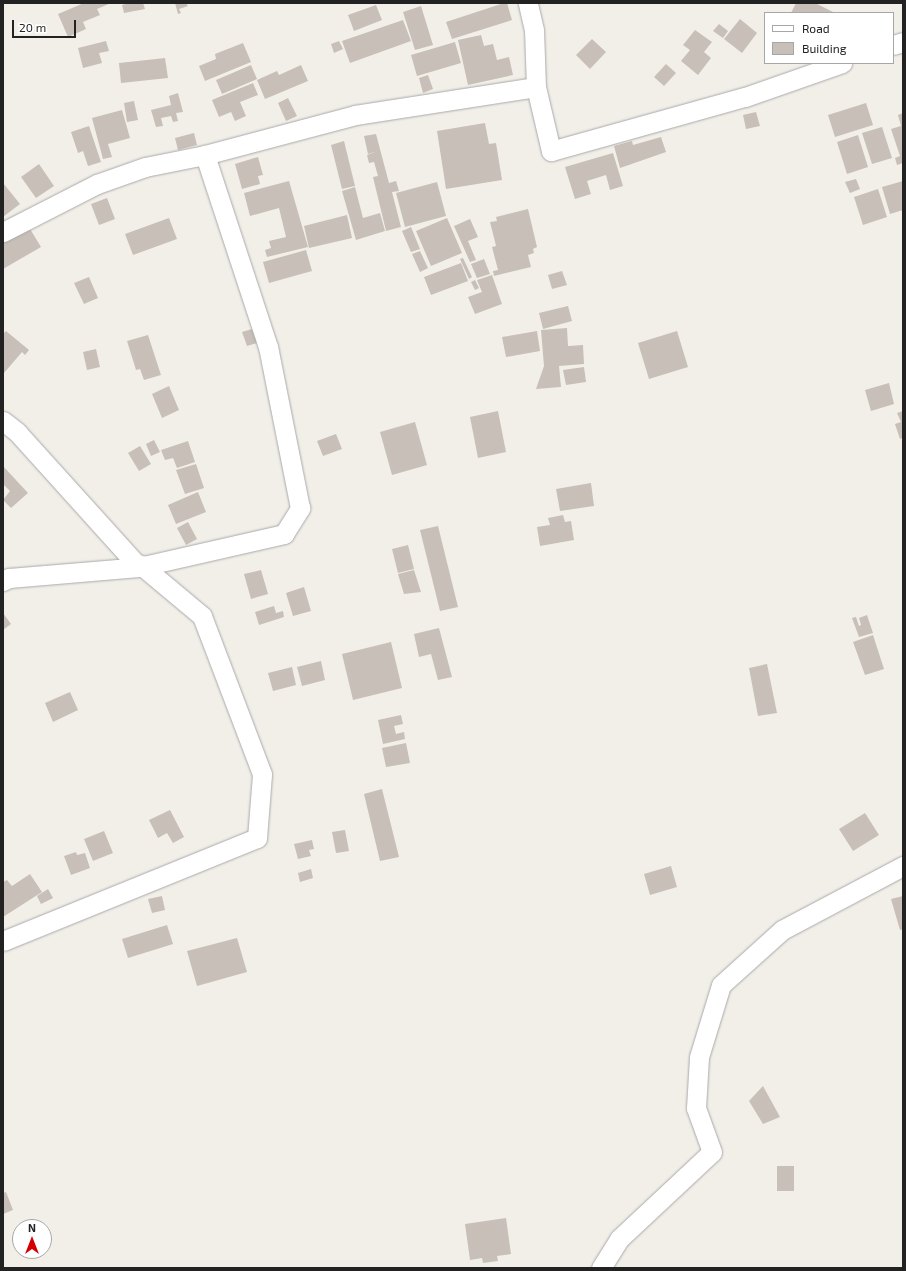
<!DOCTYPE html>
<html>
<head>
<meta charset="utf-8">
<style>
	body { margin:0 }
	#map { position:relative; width:906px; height:1271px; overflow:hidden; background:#f2efe9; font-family:"Exo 2",sans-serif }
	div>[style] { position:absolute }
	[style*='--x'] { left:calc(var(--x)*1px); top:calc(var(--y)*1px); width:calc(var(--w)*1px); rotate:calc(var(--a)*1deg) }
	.building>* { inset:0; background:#c7bfb8 }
	.roads { filter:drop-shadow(0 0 1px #a9a9a9) drop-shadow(0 0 1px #a9a9a9) }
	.minor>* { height:19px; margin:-9.5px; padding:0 9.5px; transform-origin:9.5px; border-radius:9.5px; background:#fff }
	span { translate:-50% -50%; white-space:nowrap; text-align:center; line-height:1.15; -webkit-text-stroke:3px #fff; paint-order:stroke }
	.frame { position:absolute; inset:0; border:4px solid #222; pointer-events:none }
	.legend { position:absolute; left:764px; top:12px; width:130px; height:52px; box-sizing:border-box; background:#fff; border:1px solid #a7a7a7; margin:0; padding:5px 7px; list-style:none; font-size:12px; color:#222 }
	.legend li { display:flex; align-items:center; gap:8px; height:20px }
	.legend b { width:20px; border:1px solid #a7a7a7 }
	.north { position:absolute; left:12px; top:1219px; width:40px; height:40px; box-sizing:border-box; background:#fff; border:1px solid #a7a7a7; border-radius:50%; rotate:0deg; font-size:11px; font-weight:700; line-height:16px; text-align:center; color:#222 }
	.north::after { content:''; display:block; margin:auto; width:14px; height:18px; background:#d40000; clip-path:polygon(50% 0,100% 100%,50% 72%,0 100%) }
	.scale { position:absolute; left:12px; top:20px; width:64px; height:18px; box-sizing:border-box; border:2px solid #222; border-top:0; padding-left:5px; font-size:12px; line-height:14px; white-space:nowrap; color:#222; -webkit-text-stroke:3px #fff; paint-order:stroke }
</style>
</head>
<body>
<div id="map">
	<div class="building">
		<div style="clip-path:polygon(84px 3px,111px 3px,97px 9px,100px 15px,83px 22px,86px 29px,68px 37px,58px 14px)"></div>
		<div style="clip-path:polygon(129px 3px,143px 3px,145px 9px,124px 13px,122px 5px)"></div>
		<div style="clip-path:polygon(175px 3px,186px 3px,188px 6px,179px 9px,181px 13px,178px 14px)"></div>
		<div style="clip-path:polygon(504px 3px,507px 3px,512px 20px,452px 39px,446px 22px)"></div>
		<div style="clip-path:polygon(796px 3px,815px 3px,835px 13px,791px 13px)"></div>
		<div style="clip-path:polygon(376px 5px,382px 20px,354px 31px,348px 15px)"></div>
		<div style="clip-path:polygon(421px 6px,433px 45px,415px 50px,403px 12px)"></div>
		<div style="clip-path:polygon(740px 19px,757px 33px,742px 53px,724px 39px)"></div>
		<div style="clip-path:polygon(403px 20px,411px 41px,350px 63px,342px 41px)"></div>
		<div style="clip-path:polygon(719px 24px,728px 31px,723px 38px,713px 31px)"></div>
		<div style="clip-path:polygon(695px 30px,712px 42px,704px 52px,711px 58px,698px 75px,681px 61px,690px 50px,683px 45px)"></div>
		<div style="clip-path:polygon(481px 35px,484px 46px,493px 44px,497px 60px,509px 57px,513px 75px,468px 85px,458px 40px)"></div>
		<div style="clip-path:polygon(592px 39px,606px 52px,590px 69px,576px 55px)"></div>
		<div style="clip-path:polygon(106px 41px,109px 51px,99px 53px,102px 63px,83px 68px,78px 48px)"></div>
		<div style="clip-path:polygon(339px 41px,343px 49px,334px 53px,331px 44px)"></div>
		<div style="clip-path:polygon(455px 42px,461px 63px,417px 76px,411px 55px)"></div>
		<div style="clip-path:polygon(243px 43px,251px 62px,205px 81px,199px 66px,216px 59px,215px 54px)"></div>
		<div style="clip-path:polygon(165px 58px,168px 78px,121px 83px,119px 63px)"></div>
		<div style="clip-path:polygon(666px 64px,676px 73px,664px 86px,654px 77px)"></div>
		<div style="clip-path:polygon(251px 65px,257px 79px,222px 94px,216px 80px)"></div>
		<div style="clip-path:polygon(301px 65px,308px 81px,265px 99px,257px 80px,277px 71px,279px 75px)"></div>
		<div style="clip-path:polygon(428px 75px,433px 89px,423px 93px,419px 78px)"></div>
		<div style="clip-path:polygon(253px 83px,258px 95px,240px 102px,246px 116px,235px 121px,231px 112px,219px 117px,212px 100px)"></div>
		<div style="clip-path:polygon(178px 93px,183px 112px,176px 113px,178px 121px,173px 122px,171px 116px,161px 118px,163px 126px,156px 127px,151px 110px,171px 105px,169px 96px)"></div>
		<div style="clip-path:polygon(288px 98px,297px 116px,286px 121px,278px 103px)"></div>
		<div style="clip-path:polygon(134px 101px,138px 120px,127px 122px,124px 103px)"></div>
		<div style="clip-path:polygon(866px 103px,873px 125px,835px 137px,828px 115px)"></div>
		<div style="clip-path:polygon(122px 110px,130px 138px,108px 144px,112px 157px,103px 159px,92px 118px)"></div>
		<div style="clip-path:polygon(756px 112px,760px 126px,746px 129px,743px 115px)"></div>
		<div style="clip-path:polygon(903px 113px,903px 163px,897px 165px,895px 158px,900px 156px,891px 129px,901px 126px,898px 115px)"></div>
		<div style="clip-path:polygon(485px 123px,489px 144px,496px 143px,502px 180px,446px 189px,437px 131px)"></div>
		<div style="clip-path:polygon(89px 126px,101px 162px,88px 166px,83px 151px,78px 153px,71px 132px)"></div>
		<div style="clip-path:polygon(882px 127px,892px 158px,872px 164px,862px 133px)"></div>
		<div style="clip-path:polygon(194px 133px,197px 145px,178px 150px,175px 138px)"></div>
		<div style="clip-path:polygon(376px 134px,389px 183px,396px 181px,399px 191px,392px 192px,401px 227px,386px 231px,373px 177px,378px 176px,374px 162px,369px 163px,367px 155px,378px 151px,368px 154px,364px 136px)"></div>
		<div style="clip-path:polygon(858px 135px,868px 167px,847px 174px,837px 142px)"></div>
		<div style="clip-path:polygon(661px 137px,666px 152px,620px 168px,614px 146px,632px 141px,633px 145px)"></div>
		<div style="clip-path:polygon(344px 141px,355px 186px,342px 189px,331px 145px)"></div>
		<div style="clip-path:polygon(613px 153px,623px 186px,610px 190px,606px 175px,587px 181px,591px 194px,575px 199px,565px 167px)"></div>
		<div style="clip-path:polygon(258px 157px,263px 175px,258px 176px,260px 184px,242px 189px,235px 164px)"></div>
		<div style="clip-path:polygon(39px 164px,54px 186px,36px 198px,21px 177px)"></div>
		<div style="clip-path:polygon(856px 179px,860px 189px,850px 193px,845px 182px)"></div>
		<div style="clip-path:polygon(289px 181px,308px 247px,267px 257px,265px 250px,271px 248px,269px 241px,286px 237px,279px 208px,250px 216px,244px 193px)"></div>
		<div style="clip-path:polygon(903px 181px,903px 210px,890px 214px,882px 187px)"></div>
		<div style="clip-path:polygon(437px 182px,446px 216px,405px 227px,396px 193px)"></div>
		<div style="clip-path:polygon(3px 183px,20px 204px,3px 217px)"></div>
		<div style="clip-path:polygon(355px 187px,363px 218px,380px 213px,385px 231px,356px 240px,342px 191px)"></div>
		<div style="clip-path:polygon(878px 189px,887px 217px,863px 225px,854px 197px)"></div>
		<div style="clip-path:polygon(107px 198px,115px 219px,99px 225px,91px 204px)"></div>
		<div style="clip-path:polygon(528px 209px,537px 247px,533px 249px,534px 253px,528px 255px,531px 267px,494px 276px,493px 271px,498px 270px,492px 247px,496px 246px,490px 222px,497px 221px,496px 217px)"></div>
		<div style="clip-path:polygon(347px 215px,352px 238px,309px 248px,304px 226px)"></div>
		<div style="clip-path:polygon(169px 218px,177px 239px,133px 255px,125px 234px)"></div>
		<div style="clip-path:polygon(447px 218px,462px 253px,431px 266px,416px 231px)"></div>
		<div style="clip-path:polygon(470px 219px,478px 237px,468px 241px,476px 260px,470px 262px,454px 226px)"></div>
		<div style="clip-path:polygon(27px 224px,41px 247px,3px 269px,3px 238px)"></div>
		<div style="clip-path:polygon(411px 227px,420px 249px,411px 252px,402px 231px)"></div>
		<div style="clip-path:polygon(306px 250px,312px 271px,269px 283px,263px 262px)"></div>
		<div style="clip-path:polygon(420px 251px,428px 268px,420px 272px,412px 254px)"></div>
		<div style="clip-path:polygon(463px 258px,472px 277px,469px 279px,460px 259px)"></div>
		<div style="clip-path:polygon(484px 259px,490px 274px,477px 278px,471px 264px)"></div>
		<div style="clip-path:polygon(461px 263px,468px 281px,431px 295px,424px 277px)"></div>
		<div style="clip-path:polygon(562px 271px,567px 285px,552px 289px,548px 275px)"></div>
		<div style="clip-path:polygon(492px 275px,502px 304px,475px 314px,468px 297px,482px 292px,477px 280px)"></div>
		<div style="clip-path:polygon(89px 277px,98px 298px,84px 304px,74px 283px)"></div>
		<div style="clip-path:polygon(475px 280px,479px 288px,475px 290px,471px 282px)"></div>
		<div style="clip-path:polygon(568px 306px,572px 321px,543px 329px,539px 313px)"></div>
		<div style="clip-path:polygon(567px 328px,568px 346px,583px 345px,584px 364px,559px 366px,561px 387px,536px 389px,544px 366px,541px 330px)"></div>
		<div style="clip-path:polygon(252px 329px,257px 343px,247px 346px,242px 332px)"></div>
		<div style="clip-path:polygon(6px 331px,29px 350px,25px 355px,22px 352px,4px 373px,3px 334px)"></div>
		<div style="clip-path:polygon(537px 331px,540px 351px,506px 357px,502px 337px)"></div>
		<div style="clip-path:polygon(677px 331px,688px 367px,649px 379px,638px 343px)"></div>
		<div style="clip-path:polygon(148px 335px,161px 375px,144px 380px,140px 369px,136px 370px,127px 341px)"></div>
		<div style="clip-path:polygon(96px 349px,100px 367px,87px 370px,83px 352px)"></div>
		<div style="clip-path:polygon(584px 367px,586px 382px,566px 385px,563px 370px)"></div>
		<div style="clip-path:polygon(889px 383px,894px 404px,871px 411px,865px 390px)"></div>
		<div style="clip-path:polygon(169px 386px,179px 410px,162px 418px,152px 394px)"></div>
		<div style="clip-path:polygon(498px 411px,506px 452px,478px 458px,470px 417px)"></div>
		<div style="clip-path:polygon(903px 411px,903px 438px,900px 439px,895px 424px,901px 422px,897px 413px)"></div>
		<div style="clip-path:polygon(415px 422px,427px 465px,392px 475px,380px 432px)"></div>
		<div style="clip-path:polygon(336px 434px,342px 449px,323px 456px,317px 441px)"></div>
		<div style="clip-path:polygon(154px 440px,160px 452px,151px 456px,146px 444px)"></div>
		<div style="clip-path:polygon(188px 441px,195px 462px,177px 468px,173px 458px,165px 460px,161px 450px)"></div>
		<div style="clip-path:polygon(140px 446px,151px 464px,139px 471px,128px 453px)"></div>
		<div style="clip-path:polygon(196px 464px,204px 488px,185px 494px,176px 470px)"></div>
		<div style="clip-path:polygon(3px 466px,28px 493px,11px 508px,3px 500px,10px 491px,3px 484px)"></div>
		<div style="clip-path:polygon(591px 483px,594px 506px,560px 511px,556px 489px)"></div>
		<div style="clip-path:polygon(198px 492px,206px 512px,176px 524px,168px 505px)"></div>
		<div style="clip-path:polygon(563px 515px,565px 522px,571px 521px,574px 540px,540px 546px,537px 527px,550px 525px,548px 518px)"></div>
		<div style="clip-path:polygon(188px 522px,197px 539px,186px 545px,177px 528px)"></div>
		<div style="clip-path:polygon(438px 526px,458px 607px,440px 611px,420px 530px)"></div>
		<div style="clip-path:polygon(408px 545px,414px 569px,398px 573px,392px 549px)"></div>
		<div style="clip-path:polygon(261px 570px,268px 594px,251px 599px,244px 574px)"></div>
		<div style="clip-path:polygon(414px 570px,421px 592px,404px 594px,398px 574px)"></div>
		<div style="clip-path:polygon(304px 587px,311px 611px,293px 616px,286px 593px)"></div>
		<div style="clip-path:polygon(274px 606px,276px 613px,283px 611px,284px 617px,259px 625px,255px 612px)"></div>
		<div style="clip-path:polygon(3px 613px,11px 624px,3px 630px)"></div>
		<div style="clip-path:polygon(867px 615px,873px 633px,859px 637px,852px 618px,856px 617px,859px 626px,861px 625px,859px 618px)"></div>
		<div style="clip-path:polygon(439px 628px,452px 677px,438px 680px,431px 654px,419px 657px,414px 634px)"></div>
		<div style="clip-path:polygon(873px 635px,884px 669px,865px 675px,853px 642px)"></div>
		<div style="clip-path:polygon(391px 642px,402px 688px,353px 700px,342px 654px)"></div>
		<div style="clip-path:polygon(321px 661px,325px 680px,302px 686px,297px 667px)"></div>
		<div style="clip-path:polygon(767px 664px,777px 713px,758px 716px,749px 668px)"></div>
		<div style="clip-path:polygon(292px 667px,296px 685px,273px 691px,268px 673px)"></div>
		<div style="clip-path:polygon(70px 692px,78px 710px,53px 722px,45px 703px)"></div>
		<div style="clip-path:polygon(401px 715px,403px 724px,394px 726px,396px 734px,404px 732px,405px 739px,383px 744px,378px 720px)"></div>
		<div style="clip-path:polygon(406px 743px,410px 763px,386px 767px,382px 748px)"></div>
		<div style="clip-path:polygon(382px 789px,399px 857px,380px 861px,364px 794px)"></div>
		<div style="clip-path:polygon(170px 810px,184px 837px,173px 843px,167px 833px,158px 838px,149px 820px)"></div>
		<div style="clip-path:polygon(865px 813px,879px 835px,853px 851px,839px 829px)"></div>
		<div style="clip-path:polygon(345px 830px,349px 851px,336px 853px,332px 832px)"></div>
		<div style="clip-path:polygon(104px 831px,113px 853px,93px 861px,84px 839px)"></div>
		<div style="clip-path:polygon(312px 840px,314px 849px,309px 850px,311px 856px,298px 859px,294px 844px)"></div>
		<div style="clip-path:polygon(76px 852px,77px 855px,85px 853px,90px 868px,71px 875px,64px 856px)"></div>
		<div style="clip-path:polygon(671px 866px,677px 887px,650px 895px,644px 874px)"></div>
		<div style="clip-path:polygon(311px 869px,313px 878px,300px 882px,298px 873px)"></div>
		<div style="clip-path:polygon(30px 874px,42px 892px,3px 917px,3px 882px,7px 880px,12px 886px)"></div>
		<div style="clip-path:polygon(48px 889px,53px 898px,41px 904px,37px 896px)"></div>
		<div style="clip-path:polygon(162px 896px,165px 910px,152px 913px,148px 899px)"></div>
		<div style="clip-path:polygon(903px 896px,903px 929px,900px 930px,891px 899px)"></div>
		<div style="clip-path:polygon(167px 925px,173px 944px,128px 958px,122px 939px)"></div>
		<div style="clip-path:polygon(237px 938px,247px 972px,197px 986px,187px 951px)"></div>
		<div style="clip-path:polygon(763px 1086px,780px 1117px,763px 1124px,749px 1101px)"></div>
		<div style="clip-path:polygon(777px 1166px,794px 1166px,794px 1191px,777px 1191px)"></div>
		<div style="clip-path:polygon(6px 1192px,13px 1210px,3px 1214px,3px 1193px)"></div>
		<div style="clip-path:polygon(506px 1218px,511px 1254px,497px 1256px,498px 1261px,483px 1263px,482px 1258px,470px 1260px,465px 1224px)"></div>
	</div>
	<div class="roads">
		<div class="minor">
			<div style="--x:893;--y:45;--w:10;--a:-17"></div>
			<div style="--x:536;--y:87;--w:66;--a:76.8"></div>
			<div style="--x:551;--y:151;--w:201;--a:-15.6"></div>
			<div style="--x:745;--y:97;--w:103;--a:-19.3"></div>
			<div style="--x:3;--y:232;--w:106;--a:-27.1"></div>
			<div style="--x:97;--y:184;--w:51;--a:-19.5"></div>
			<div style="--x:145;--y:167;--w:61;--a:-11.3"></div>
			<div style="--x:205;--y:155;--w:155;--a:-14.9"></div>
			<div style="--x:355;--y:115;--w:183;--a:-8.8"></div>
			<div style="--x:536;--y:87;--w:57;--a:-92"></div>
			<div style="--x:534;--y:30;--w:28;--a:-103"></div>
			<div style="--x:3;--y:421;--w:18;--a:38"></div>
			<div style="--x:17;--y:432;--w:182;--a:47.9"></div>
			<div style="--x:3;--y:581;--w:7;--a:-27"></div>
			<div style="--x:9;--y:578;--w:130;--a:-4.8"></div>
			<div style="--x:139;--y:567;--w:149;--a:-12.8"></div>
			<div style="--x:284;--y:534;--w:31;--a:-58"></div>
			<div style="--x:300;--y:508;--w:164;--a:-101.2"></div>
			<div style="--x:268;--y:347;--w:202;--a:-108.2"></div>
			<div style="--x:3;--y:941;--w:274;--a:-22.1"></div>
			<div style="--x:257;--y:838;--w:64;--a:-85.5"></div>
			<div style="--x:262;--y:774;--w:169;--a:-110.8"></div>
			<div style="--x:202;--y:616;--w:80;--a:-140.1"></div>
			<div style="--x:601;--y:1268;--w:34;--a:-58"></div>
			<div style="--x:619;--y:1239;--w:127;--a:-43.1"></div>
			<div style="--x:712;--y:1152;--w:47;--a:-110"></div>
			<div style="--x:696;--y:1108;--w:51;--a:-86.6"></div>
			<div style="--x:699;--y:1057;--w:75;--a:-73"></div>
			<div style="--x:721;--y:985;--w:82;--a:-42"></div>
			<div style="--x:782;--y:930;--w:137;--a:-27.9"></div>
		</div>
	</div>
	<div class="frame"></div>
	<ul class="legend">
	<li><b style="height:5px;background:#fff"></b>Road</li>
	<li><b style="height:11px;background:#c7bfb8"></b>Building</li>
	</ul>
	<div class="north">N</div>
	<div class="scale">20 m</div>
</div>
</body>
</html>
